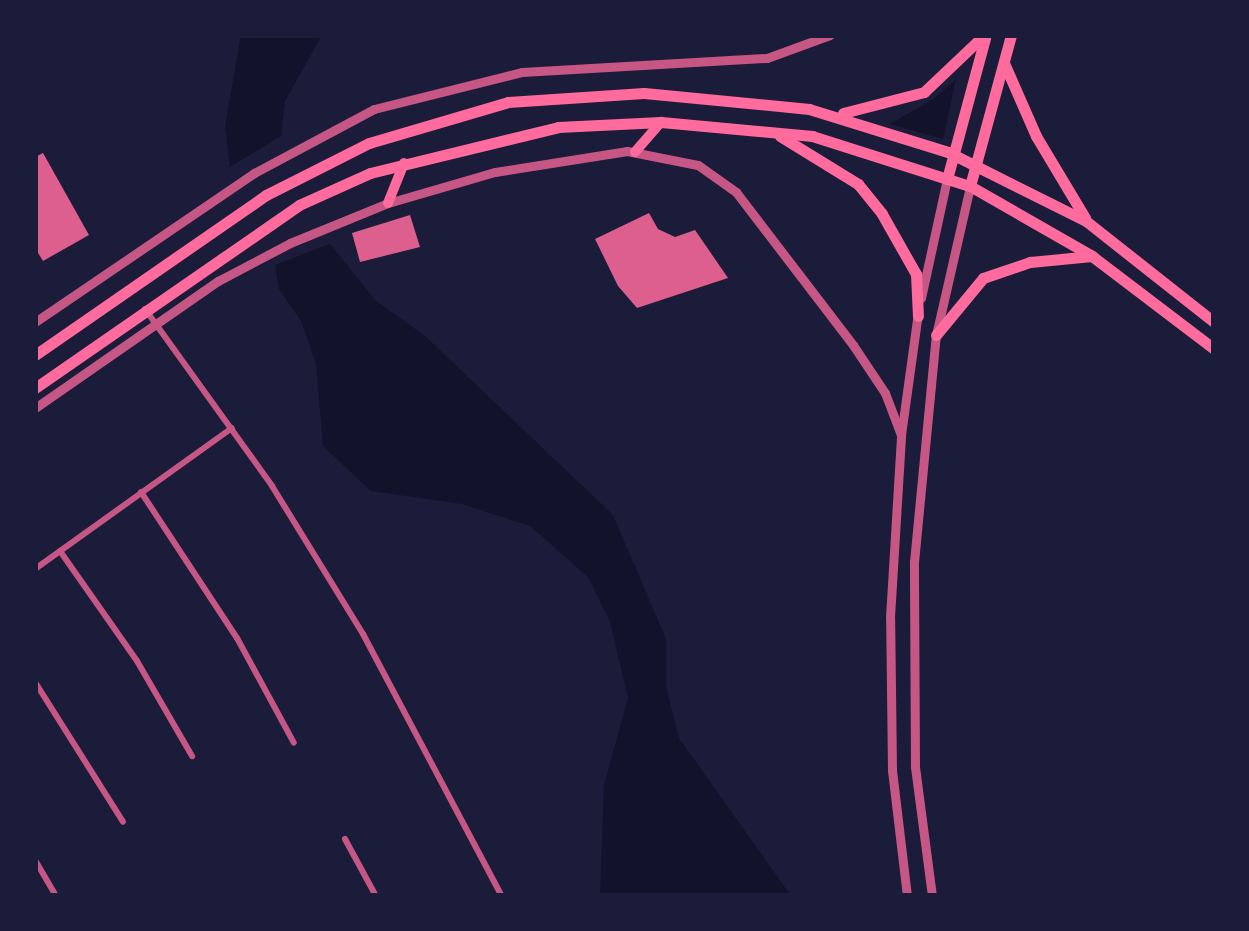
<!DOCTYPE html>
<html>
<head>
<meta charset="utf-8">
<style>
	body { margin:0 }
	#map { position:relative; width:1249px; height:931px; overflow:hidden; background:#1b1b3a; font-family:"DejaVu Sans",sans-serif }
	div>[style] { position:absolute }
	[style*='--x'] { left:calc(var(--x)*1px); top:calc(var(--y)*1px); width:calc(var(--w)*1px); rotate:calc(var(--a)*1deg) }
	.water>* { inset:0; background:#12122b }
	.building>* { inset:0; background:#dd5f8e }
	.minor>* { height:6px; margin:-3px; padding:0 3px; transform-origin:3px; border-radius:3px; background:#c65784 }
	.tertiary>* { height:9px; margin:-4.5px; padding:0 4.5px; transform-origin:4.5px; border-radius:4.5px; background:#c65784 }
	.secondary>* { height:10px; margin:-5px; padding:0 5px; transform-origin:5px; border-radius:5px; background:#ff6b9d }
	.primary>* { height:11px; margin:-5.5px; padding:0 5.5px; transform-origin:5.5px; border-radius:5.5px; background:#ff6b9d }
	span { translate:-50% -50%; white-space:nowrap; text-align:center; line-height:1.15; -webkit-text-stroke:8px #1b1b3a; paint-order:stroke }
	.frame { position:absolute; inset:0; border:38px solid #1b1b3a; pointer-events:none }
</style>
</head>
<body>
<div id="map">
	<div class="water">
		<div style="clip-path:polygon(241px 35px,322px 35px,285px 101px,281px 136px,230px 167px,225px 126px)"></div>
		<div style="clip-path:polygon(956px 79px,943px 139px,890px 124px,935px 98px)"></div>
		<div style="clip-path:polygon(330px 244px,375px 300px,425px 336px,613px 515px,666px 639px,666px 687px,679px 738px,791px 896px,600px 896px,604px 785px,628px 698px,610px 622px,588px 577px,530px 526px,462px 504px,371px 491px,323px 446px,316px 364px,301px 321px,279px 289px,275px 265px)"></div>
	</div>
	<div class="building">
		<div style="clip-path:polygon(43px 153px,89px 235px,43px 261px,35px 248px,35px 157px)"></div>
		<div style="clip-path:polygon(649px 213px,658px 229px,675px 237px,695px 230px,728px 278px,637px 308px,618px 286px,595px 239px)"></div>
		<div style="clip-path:polygon(410px 215px,420px 247px,360px 262px,352px 233px)"></div>
	</div>
	<div class="minor">
		<div style="--x:145;--y:309;--w:218;--a:54.3"></div>
		<div style="--x:272;--y:486;--w:174;--a:58.4"></div>
		<div style="--x:363;--y:634;--w:297;--a:62.1"></div>
		<div style="--x:141;--y:492;--w:175;--a:56.7"></div>
		<div style="--x:237;--y:638;--w:119;--a:61.5"></div>
		<div style="--x:60;--y:551;--w:134;--a:55"></div>
		<div style="--x:137;--y:661;--w:110;--a:59.9"></div>
		<div style="--x:35;--y:569;--w:242;--a:-35.6"></div>
		<div style="--x:35;--y:682;--w:165;--a:57.8"></div>
		<div style="--x:345;--y:839;--w:65;--a:61.5"></div>
		<div style="--x:35;--y:860;--w:42;--a:59.7"></div>
	</div>
	<div class="tertiary">
		<div style="--x:921;--y:298;--w:122;--a:-77.7"></div>
		<div style="--x:35;--y:322;--w:265;--a:-34.2"></div>
		<div style="--x:254;--y:173;--w:136;--a:-28.1"></div>
		<div style="--x:374;--y:109;--w:153;--a:-14"></div>
		<div style="--x:522;--y:72;--w:245;--a:-3.3"></div>
		<div style="--x:767;--y:58;--w:67;--a:-20.1"></div>
		<div style="--x:35;--y:408;--w:223;--a:-34.8"></div>
		<div style="--x:218;--y:281;--w:81;--a:-27.8"></div>
		<div style="--x:290;--y:243;--w:106;--a:-22.2"></div>
		<div style="--x:388;--y:203;--w:111;--a:-16.2"></div>
		<div style="--x:495;--y:172;--w:134;--a:-9"></div>
		<div style="--x:627;--y:151;--w:72;--a:11.2"></div>
		<div style="--x:698;--y:165;--w:47;--a:35.4"></div>
		<div style="--x:736;--y:192;--w:193;--a:52.6"></div>
		<div style="--x:853;--y:345;--w:58;--a:56.3"></div>
		<div style="--x:885;--y:393;--w:45;--a:69.1"></div>
		<div style="--x:907;--y:896;--w:127;--a:-96.8"></div>
		<div style="--x:892;--y:770;--w:153;--a:-90.7"></div>
		<div style="--x:890;--y:617;--w:182;--a:-86.5"></div>
		<div style="--x:901;--y:435;--w:123;--a:-82.1"></div>
		<div style="--x:932;--y:896;--w:130;--a:-97.5"></div>
		<div style="--x:915;--y:767;--w:205;--a:-90.3"></div>
		<div style="--x:914;--y:562;--w:228;--a:-84.5"></div>
		<div style="--x:936;--y:335;--w:153;--a:-77.1"></div>
	</div>
	<div class="secondary">
		<div style="--x:635;--y:152;--w:40;--a:-49"></div>
		<div style="--x:388;--y:203;--w:43;--a:-68.2"></div>
	</div>
	<div class="primary">
		<div style="--x:1004;--y:63;--w:80;--a:66.3"></div>
		<div style="--x:1036;--y:136;--w:96;--a:59.1"></div>
		<div style="--x:843;--y:113;--w:84;--a:-14.5"></div>
		<div style="--x:924;--y:92;--w:83;--a:-43.5"></div>
		<div style="--x:780;--y:136;--w:92;--a:31.6"></div>
		<div style="--x:858;--y:184;--w:38;--a:51"></div>
		<div style="--x:882;--y:214;--w:69;--a:60.5"></div>
		<div style="--x:916;--y:274;--w:42;--a:87.3"></div>
		<div style="--x:947;--y:179;--w:146;--a:-74.9"></div>
		<div style="--x:970;--y:186;--w:156;--a:-74.8"></div>
		<div style="--x:936;--y:335;--w:74;--a:-50.5"></div>
		<div style="--x:983;--y:278;--w:50;--a:-18.8"></div>
		<div style="--x:1030;--y:262;--w:62;--a:-5.5"></div>
		<div style="--x:35;--y:355;--w:281;--a:-34.7"></div>
		<div style="--x:266;--y:195;--w:115;--a:-26.8"></div>
		<div style="--x:369;--y:143;--w:145;--a:-16.4"></div>
		<div style="--x:508;--y:102;--w:136;--a:-3.8"></div>
		<div style="--x:644;--y:93;--w:166;--a:5.5"></div>
		<div style="--x:809;--y:109;--w:145;--a:17.2"></div>
		<div style="--x:948;--y:152;--w:154;--a:26.6"></div>
		<div style="--x:1086;--y:221;--w:163;--a:38.3"></div>
		<div style="--x:35;--y:388;--w:321;--a:-34.7"></div>
		<div style="--x:299;--y:205;--w:78;--a:-24.3"></div>
		<div style="--x:370;--y:173;--w:194;--a:-13.7"></div>
		<div style="--x:558;--y:127;--w:103;--a:-2.8"></div>
		<div style="--x:661;--y:122;--w:152;--a:5.3"></div>
		<div style="--x:812;--y:136;--w:166;--a:17.6"></div>
		<div style="--x:970;--y:186;--w:141;--a:29.8"></div>
		<div style="--x:1092;--y:256;--w:153;--a:37.3"></div>
	</div>
	<div class="frame"></div>
</div>
</body>
</html>
